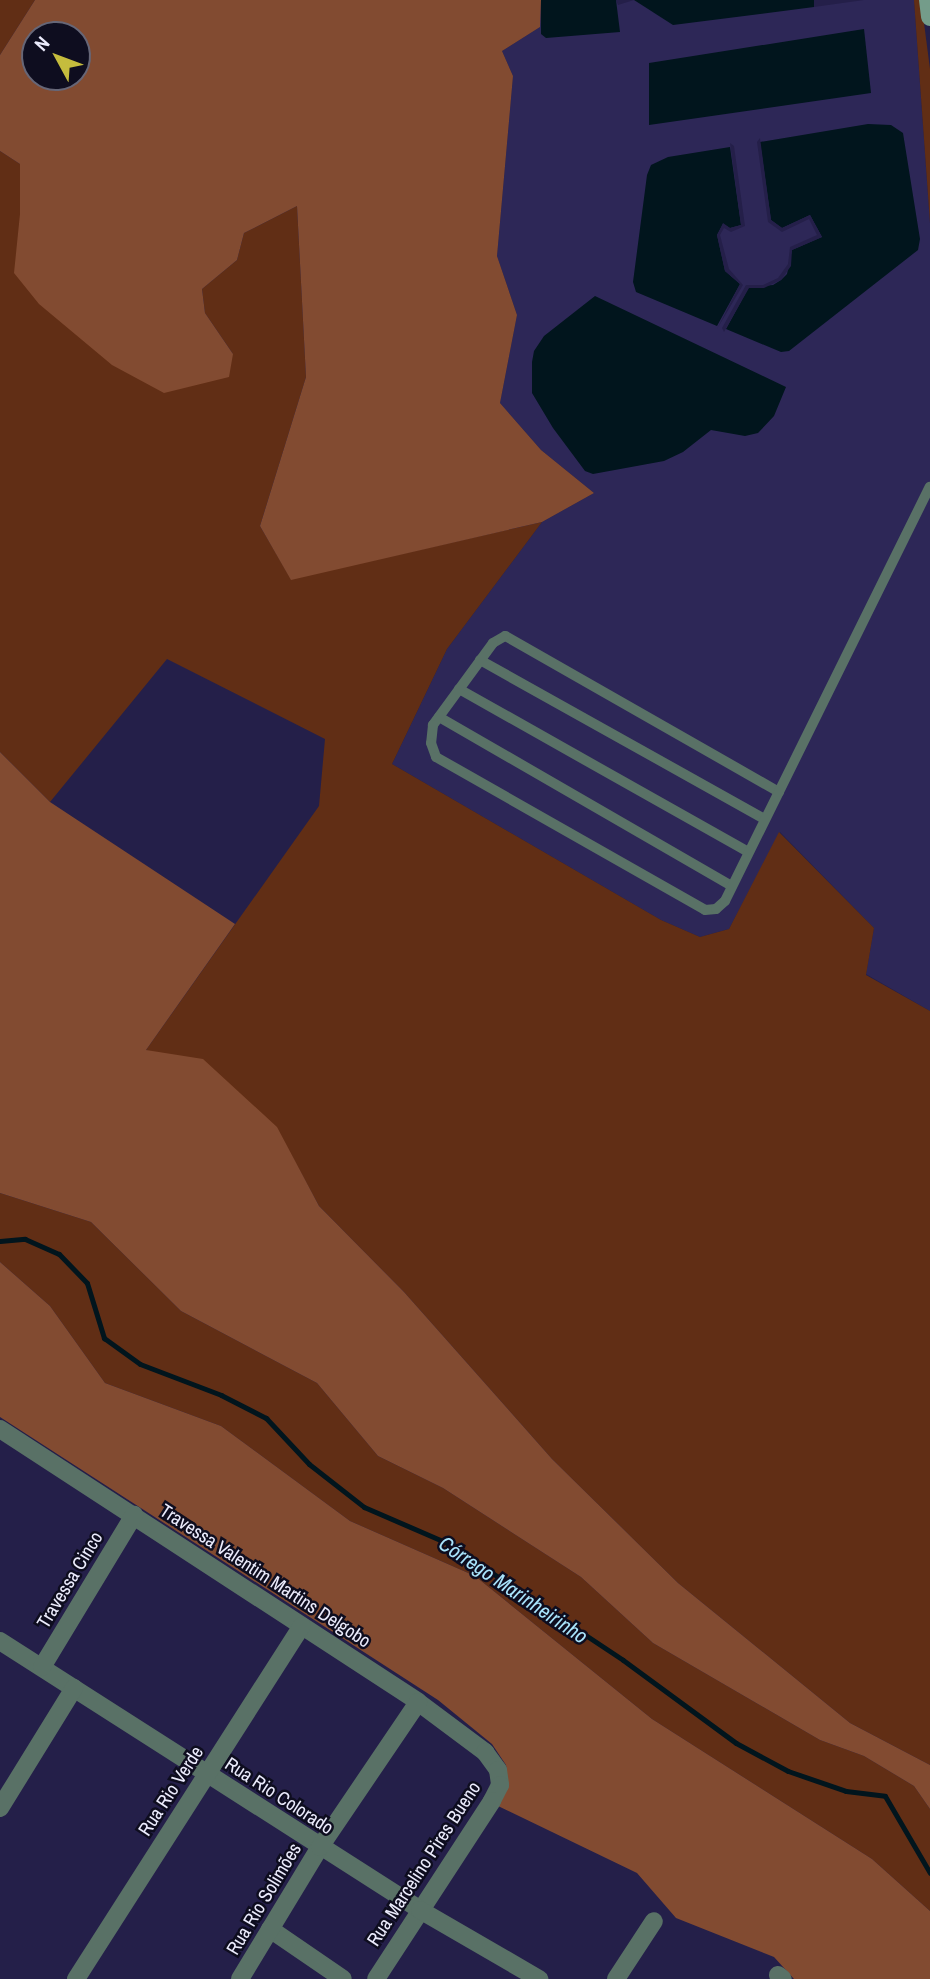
<!DOCTYPE html>
<html>
<head>
<meta charset="utf-8">
<style>
	body { margin:0 }
	#map { position:relative; width:930px; height:1979px; overflow:hidden; background:#241f49; font-family:"Archivo Narrow",sans-serif }
	div>[style] { position:absolute }
	[style*='--x'] { left:calc(var(--x)*1px); top:calc(var(--y)*1px); width:calc(var(--w)*1px); rotate:calc(var(--a)*1deg) }
	.built>* { inset:0; background:#2d2757 }
	.green>* { inset:0; background:#612e15 }
	.forest>* { inset:0; background:#824b31 }
	.water>* { inset:0; background:#01151d }
	.pier>* { inset:0; background:#241f49 }
	.stream>* { height:5px; margin:-2.5px; padding:0 2.5px; transform-origin:2.5px; border-radius:2.5px; background:#01151d }
	.lane>* { height:10px; margin:-5px; padding:0 5px; transform-origin:5px; border-radius:5px; background:#597166 }
	.street>* { height:18px; margin:-9px; padding:0 9px; transform-origin:9px; border-radius:9px; background:#597166 }
	.secondary>* { height:18px; margin:-9px; padding:0 9px; transform-origin:9px; border-radius:9px; background:#749c8a }
	span { translate:-50% -50%; white-space:nowrap; text-align:center; line-height:1.15; -webkit-text-stroke:5px #0e0d1f; paint-order:stroke }
	.street-label { font-size:19px; color:#ebebfc }
	.water-label { font-size:21px; color:#a9e4fc; font-style:italic }
	.north { position:absolute; left:21px; top:21px; width:70px; height:70px; box-sizing:border-box; background:#0e0d1f; border:2px solid #667; border-radius:50%; rotate:311deg; font-size:19px; font-weight:700; line-height:28px; text-align:center; color:#ebebfc }
	.north::after { content:''; display:block; margin:auto; width:24px; height:32px; background:#c5bc3d; clip-path:polygon(50% 0,100% 100%,50% 72%,0 100%) }
</style>
</head>
<body>
<div id="map">
	<div class="built">
		<div style="clip-path:polygon(541px 0,616px 0,618px 5px,634px 0,814px 0,814px 7px,864px 0,914px 0,930px 223px,930px 1011px,866px 974px,874px 928px,780px 832px,729px 929px,700px 937px,661px 920px,392px 764px,447px 649px,542px 522px,594px 493px,541px 450px,500px 403px,517px 315px,497px 256px,513px 76px,502px 51px,540px 27px)"></div>
	</div>
	<div class="green">
		<div style="clip-path:polygon(0 0,35px 0,0 55px)"></div>
		<div style="clip-path:polygon(914px 0,921px 0,930px 69px,930px 223px)"></div>
		<div style="clip-path:polygon(0 151px,20px 164px,20px 214px,233px 354px,205px 313px,202px 289px,237px 260px,244px 233px,297px 206px,306px 377px,260px 526px,291px 579px,542px 522px,447px 649px,392px 764px,661px 920px,700px 937px,729px 929px,779px 832px,874px 928px,866px 975px,930px 1011px,930px 1765px,850px 1723px,678px 1583px,552px 1459px,404px 1292px,319px 1206px,276px 1127px,146px 1050px,319px 806px,325px 739px,167px 659px,50px 802px,0 752px)"></div>
		<div style="clip-path:polygon(0 1193px,91px 1222px,181px 1311px,317px 1383px,378px 1456px,443px 1488px,581px 1577px,653px 1643px,820px 1740px,864px 1756px,914px 1786px,930px 1809px,930px 1911px,872px 1859px,652px 1719px,475px 1576px,350px 1521px,221px 1426px,105px 1383px,50px 1306px,0 1262px)"></div>
	</div>
	<div class="forest">
		<div style="clip-path:polygon(evenodd,35px 0,541px 0,540px 27px,502px 51px,513px 76px,497px 256px,517px 315px,500px 403px,541px 450px,594px 493px,542px 522px,291px 580px,260px 526px,306px 377px,297px 206px,244px 233px,237px 260px,202px 289px,205px 313px,233px 354px,229px 377px,164px 393px,112px 365px,39px 304px,14px 273px,20px 214px,20px 164px,0 151px,0 55px,35px 0,35px 35px,77px 35px,77px 77px,35px 77px,35px 35px)"></div>
		<div style="clip-path:polygon(0 752px,50px 802px,235px 924px,146px 1050px,203px 1059px,277px 1127px,319px 1206px,404px 1292px,552px 1459px,678px 1583px,850px 1723px,930px 1765px,930px 1809px,914px 1786px,864px 1756px,820px 1740px,653px 1643px,581px 1577px,443px 1488px,378px 1456px,317px 1383px,181px 1311px,91px 1222px,0 1193px)"></div>
		<div style="clip-path:polygon(0 1262px,50px 1306px,105px 1383px,221px 1426px,350px 1521px,475px 1576px,652px 1719px,872px 1859px,930px 1911px,930px 1979px,794px 1979px,774px 1957px,676px 1918px,637px 1873px,498px 1806px,508px 1785px,506px 1765px,492px 1744px,438px 1700px,0 1417px)"></div>
	</div>
	<div class="water">
		<div style="clip-path:polygon(541px 0,616px 0,620px 32px,546px 38px,541px 34px)"></div>
		<div style="clip-path:polygon(634px 0,814px 0,814px 7px,673px 25px)"></div>
		<div style="clip-path:polygon(864px 29px,871px 93px,649px 125px,649px 63px)"></div>
		<div style="clip-path:polygon(868px 124px,891px 125px,903px 133px,920px 239px,918px 250px,789px 351px,781px 352px,726px 329px,749px 287px,773px 285px,781px 280px,787px 274px,792px 250px,822px 237px,810px 215px,782px 228px,771px 220px,760px 142px)"></div>
		<div style="clip-path:polygon(730px 147px,741px 225px,730px 228px,723px 224px,717px 235px,725px 271px,740px 284px,717px 326px,636px 292px,633px 282px,647px 175px,651px 165px,668px 157px)"></div>
		<div style="clip-path:polygon(595px 296px,786px 387px,774px 416px,758px 433px,745px 436px,711px 430px,683px 452px,664px 461px,593px 474px,585px 471px,553px 428px,532px 393px,532px 362px,534px 351px,544px 336px)"></div>
	</div>
	<div class="pier">
		<div style="clip-path:polygon(760px 138px,771px 220px,782px 228px,810px 215px,822px 237px,792px 250px,791px 266px,781px 280px,764px 288px,749px 288px,724px 332px,722px 328px,746px 285px,763px 285px,778px 278px,788px 264px,790px 247px,817px 235px,809px 219px,782px 232px,768px 222px,757px 142px)"></div>
		<div style="clip-path:polygon(730px 143px,734px 146px,745px 226px,731px 232px,724px 228px,720px 235px,729px 269px,743px 285px,717px 329px,740px 284px,725px 271px,717px 235px,723px 223px,730px 228px,741px 225px)"></div>
	</div>
	<div class="stream">
		<div style="--x:0;--y:1241;--w:25;--a:-5"></div>
		<div style="--x:25;--y:1239;--w:37;--a:24"></div>
		<div style="--x:59;--y:1254;--w:40;--a:46"></div>
		<div style="--x:87;--y:1283;--w:58;--a:72.8"></div>
		<div style="--x:104;--y:1338;--w:44;--a:35.8"></div>
		<div style="--x:140;--y:1364;--w:87;--a:20.9"></div>
		<div style="--x:221;--y:1395;--w:51;--a:27.1"></div>
		<div style="--x:266;--y:1418;--w:63;--a:46.9"></div>
		<div style="--x:309;--y:1464;--w:70;--a:38"></div>
		<div style="--x:364;--y:1507;--w:90;--a:23.4"></div>
		<div style="--x:447;--y:1543;--w:211;--a:33.6"></div>
		<div style="--x:623;--y:1660;--w:140;--a:36.3"></div>
		<div style="--x:736;--y:1743;--w:59;--a:28.3"></div>
		<div style="--x:788;--y:1771;--w:61;--a:19"></div>
		<div style="--x:846;--y:1791;--w:39;--a:7"></div>
		<div style="--x:885;--y:1796;--w:89;--a:59.7"></div>
	</div>
	<div class="lane">
		<div style="--x:480;--y:660;--w:326;--a:29.2"></div>
		<div style="--x:459;--y:689;--w:332;--a:29.4"></div>
		<div style="--x:439;--y:717;--w:338;--a:30"></div>
		<div style="--x:779;--y:792;--w:315;--a:-150.3"></div>
		<div style="--x:505;--y:636;--w:14;--a:150"></div>
		<div style="--x:493;--y:643;--w:102;--a:126.2"></div>
		<div style="--x:433;--y:725;--w:18;--a:96"></div>
		<div style="--x:431;--y:743;--w:15;--a:70"></div>
		<div style="--x:436;--y:757;--w:309;--a:29.6"></div>
		<div style="--x:705;--y:910;--w:11;--a:-5"></div>
		<div style="--x:716;--y:909;--w:12;--a:-42"></div>
		<div style="--x:725;--y:901;--w:462;--a:-63.7"></div>
	</div>
	<div class="street">
		<div style="--x:0;--y:1429;--w:499;--a:33.1"></div>
		<div style="--x:418;--y:1702;--w:84;--a:36.7"></div>
		<div style="--x:485;--y:1752;--w:22;--a:54"></div>
		<div style="--x:498;--y:1770;--w:15;--a:82"></div>
		<div style="--x:500;--y:1785;--w:18;--a:117"></div>
		<div style="--x:492;--y:1801;--w:212;--a:123.1"></div>
		<div style="--x:0;--y:1641;--w:499;--a:32.6"></div>
		<div style="--x:420;--y:1910;--w:138;--a:30.1"></div>
		<div style="--x:42;--y:1667;--w:178;--a:-58.8"></div>
		<div style="--x:0;--y:1808;--w:141;--a:-58.3"></div>
		<div style="--x:270;--y:1929;--w:88;--a:34.4"></div>
		<div style="--x:778;--y:1975;--w:6;--a:39"></div>
		<div style="--x:76;--y:1979;--w:419;--a:-57.4"></div>
		<div style="--x:240;--y:1979;--w:154;--a:-58.8"></div>
		<div style="--x:320;--y:1847;--w:175;--a:-55.9"></div>
		<div style="--x:616;--y:1979;--w:69;--a:-56.8"></div>
	</div>
	<div class="secondary">
		<div style="--x:928;--y:0;--w:17;--a:83"></div>
	</div>
	<div class="street-label">
		<span style="left:265px;top:1576px;rotate:33deg">Travessa Valentim Martins Delgobo</span>
		<span style="left:70px;top:1580px;rotate:-59deg">Travessa Cinco</span>
		<span style="left:171px;top:1791px;rotate:-57deg">Rua Rio Verde</span>
		<span style="left:279px;top:1796px;rotate:33deg">Rua Rio Colorado</span>
		<span style="left:424px;top:1864px;rotate:-57deg">Rua Marcelino Pires Bueno</span>
		<span style="left:264px;top:1899px;rotate:-59deg">Rua Rio Solimões</span>
	</div>
	<div class="water-label">
		<span style="left:513px;top:1590px;rotate:34deg">Córrego Marinheirinho</span>
	</div>
	<div class="north">N</div>
</div>
</body>
</html>
